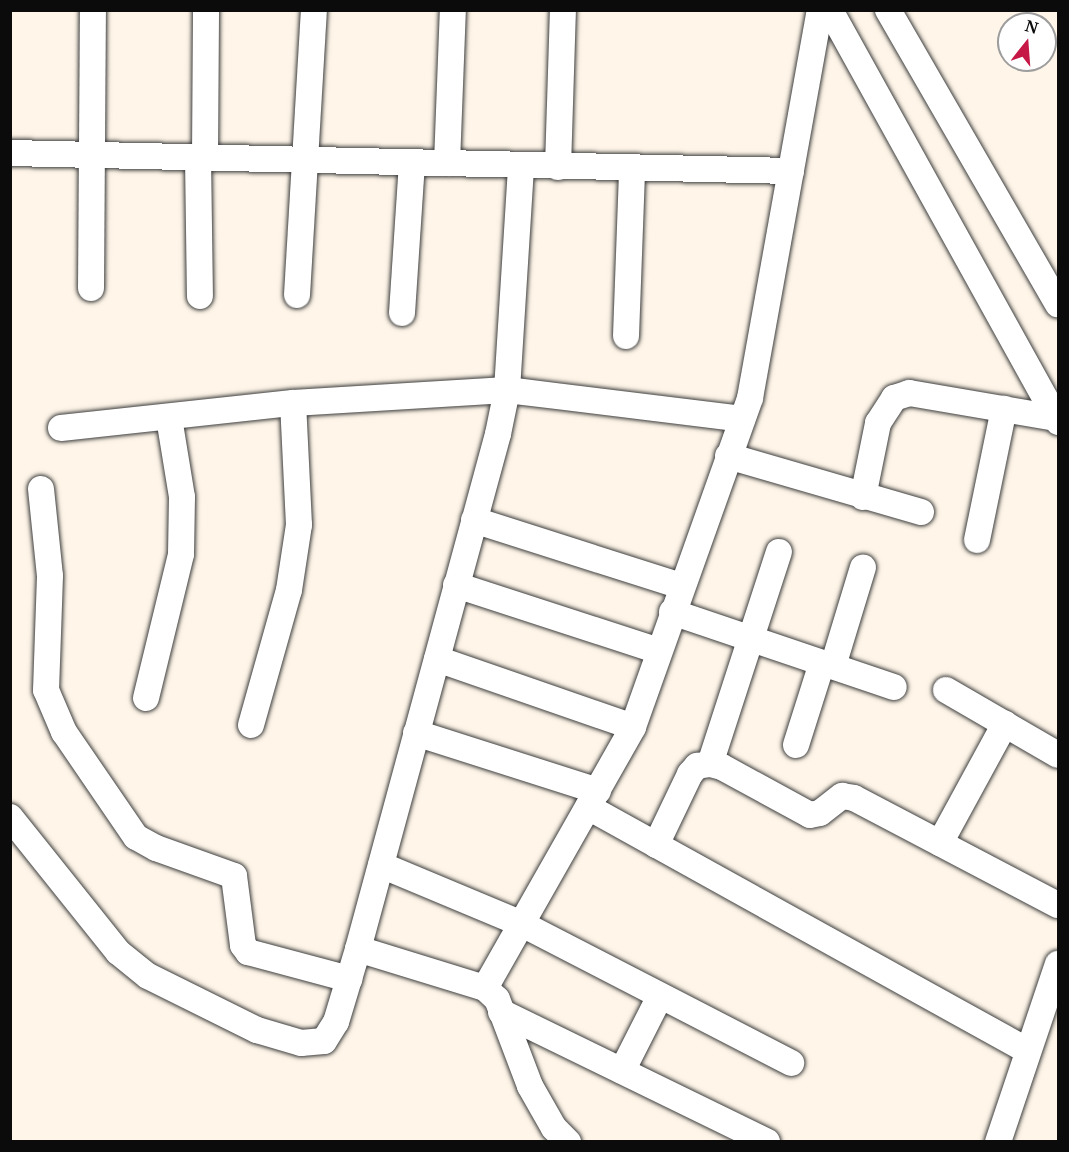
<!DOCTYPE html>
<html>
<head>
<meta charset="utf-8">
<style>
	body { margin:0 }
	#map { position:relative; width:1069px; height:1152px; overflow:hidden; background:#fff6e9; font-family:"Noto Serif",serif }
	div>[style] { position:absolute }
	[style*='--x'] { left:calc(var(--x)*1px); top:calc(var(--y)*1px); width:calc(var(--w)*1px); rotate:calc(var(--a)*1deg) }
	.roads { filter:drop-shadow(0 0 2px #3e3e3e) drop-shadow(0 0 2px #3e3e3e) }
	.minor>* { height:26px; margin:-13px; padding:0 13px; transform-origin:13px; border-radius:13px; background:#fff }
	span { translate:-50% -50%; white-space:nowrap; text-align:center; line-height:1.15; -webkit-text-stroke:6px #fff; paint-order:stroke }
	.frame { position:absolute; inset:0; border:12px solid #0b0b0b; pointer-events:none }
	.north { position:absolute; left:997px; top:12px; width:60px; height:60px; box-sizing:border-box; background:#fff; border:2px solid #9d9d9d; border-radius:50%; rotate:17deg; font-size:16px; font-weight:700; line-height:24px; text-align:center; color:#0b0b0b }
	.north::after { content:''; display:block; margin:auto; width:21px; height:27px; background:#c51846; clip-path:polygon(50% 0,100% 100%,50% 72%,0 100%) }
</style>
</head>
<body>
<div id="map">
	<div class="roads">
		<div class="minor">
			<div style="--x:830;--y:10;--w:471;--a:61"></div>
			<div style="--x:888;--y:10;--w:340;--a:60"></div>
			<div style="--x:10;--y:153;--w:781;--a:1.32"></div>
			<div style="--x:198;--y:157;--w:139;--a:89.2"></div>
			<div style="--x:205;--y:157;--w:147;--a:-89.6"></div>
			<div style="--x:447;--y:163;--w:153;--a:-87.8"></div>
			<div style="--x:558;--y:167;--w:157;--a:-88.2"></div>
			<div style="--x:91;--y:288;--w:278;--a:-89.6"></div>
			<div style="--x:297;--y:295;--w:286;--a:-86.6"></div>
			<div style="--x:402;--y:313;--w:150;--a:-86.2"></div>
			<div style="--x:626;--y:336;--w:167;--a:-87.9"></div>
			<div style="--x:61;--y:428;--w:233;--a:-6.2"></div>
			<div style="--x:293;--y:403;--w:214;--a:-3.5"></div>
			<div style="--x:507;--y:390;--w:237;--a:7"></div>
			<div style="--x:728;--y:456;--w:201;--a:16.2"></div>
			<div style="--x:41;--y:489;--w:87;--a:84.1"></div>
			<div style="--x:50;--y:576;--w:114;--a:92"></div>
			<div style="--x:46;--y:690;--w:46;--a:66.8"></div>
			<div style="--x:64;--y:732;--w:127;--a:55.6"></div>
			<div style="--x:136;--y:837;--w:23;--a:29"></div>
			<div style="--x:156;--y:848;--w:83;--a:19.7"></div>
			<div style="--x:234;--y:876;--w:70;--a:82.6"></div>
			<div style="--x:243;--y:945;--w:9;--a:54"></div>
			<div style="--x:248;--y:952;--w:105;--a:15"></div>
			<div style="--x:863;--y:497;--w:76;--a:-78.5"></div>
			<div style="--x:878;--y:423;--w:30;--a:-57"></div>
			<div style="--x:894;--y:398;--w:16;--a:-18"></div>
			<div style="--x:909;--y:393;--w:149;--a:9.7"></div>
			<div style="--x:474;--y:520;--w:217;--a:17.7"></div>
			<div style="--x:977;--y:540;--w:134;--a:-78.4"></div>
			<div style="--x:456;--y:585;--w:213;--a:18"></div>
			<div style="--x:672;--y:612;--w:234;--a:18.7"></div>
			<div style="--x:437;--y:659;--w:207;--a:19.1"></div>
			<div style="--x:833;--y:666;--w:103;--a:-73.1"></div>
			<div style="--x:946;--y:690;--w:129;--a:30.1"></div>
			<div style="--x:146;--y:698;--w:148;--a:-76.3"></div>
			<div style="--x:181;--y:554;--w:57;--a:-89"></div>
			<div style="--x:182;--y:497;--w:80;--a:-99.3"></div>
			<div style="--x:251;--y:725;--w:140;--a:-74.3"></div>
			<div style="--x:289;--y:590;--w:66;--a:-81.3"></div>
			<div style="--x:299;--y:525;--w:122;--a:-92.8"></div>
			<div style="--x:416;--y:733;--w:191;--a:17.7"></div>
			<div style="--x:796;--y:745;--w:86;--a:-72.4"></div>
			<div style="--x:710;--y:764;--w:223;--a:-72"></div>
			<div style="--x:588;--y:807;--w:503;--a:29.01"></div>
			<div style="--x:10;--y:817;--w:173;--a:51.3"></div>
			<div style="--x:118;--y:952;--w:38;--a:39"></div>
			<div style="--x:148;--y:976;--w:122;--a:26.4"></div>
			<div style="--x:257;--y:1030;--w:46;--a:16.5"></div>
			<div style="--x:301;--y:1043;--w:23;--a:-5"></div>
			<div style="--x:324;--y:1041;--w:22;--a:-58"></div>
			<div style="--x:336;--y:1022;--w:76;--a:-73.2"></div>
			<div style="--x:358;--y:949;--w:534;--a:-74.79"></div>
			<div style="--x:498;--y:434;--w:45;--a:-78.4"></div>
			<div style="--x:507;--y:390;--w:225;--a:-86.4"></div>
			<div style="--x:940;--y:843;--w:136;--a:-61.4"></div>
			<div style="--x:656;--y:845;--w:79;--a:-64.4"></div>
			<div style="--x:690;--y:774;--w:11;--a:-49"></div>
			<div style="--x:697;--y:766;--w:13;--a:-9"></div>
			<div style="--x:710;--y:764;--w:12;--a:14"></div>
			<div style="--x:722;--y:767;--w:100;--a:28.6"></div>
			<div style="--x:810;--y:815;--w:10;--a:-11"></div>
			<div style="--x:820;--y:813;--w:28;--a:-38"></div>
			<div style="--x:842;--y:796;--w:12;--a:9"></div>
			<div style="--x:854;--y:798;--w:230;--a:27.7"></div>
			<div style="--x:381;--y:865;--w:153;--a:22.7"></div>
			<div style="--x:522;--y:924;--w:303;--a:27.3"></div>
			<div style="--x:358;--y:949;--w:133;--a:17.1"></div>
			<div style="--x:485;--y:988;--w:16;--a:43"></div>
			<div style="--x:497;--y:999;--w:93;--a:69.2"></div>
			<div style="--x:530;--y:1086;--w:48;--a:60.3"></div>
			<div style="--x:554;--y:1128;--w:20;--a:45"></div>
			<div style="--x:485;--y:988;--w:300;--a:-60.4"></div>
			<div style="--x:633;--y:727;--w:349;--a:-70.4"></div>
			<div style="--x:750;--y:398;--w:394;--a:-79.8"></div>
			<div style="--x:501;--y:1012;--w:296;--a:26"></div>
			<div style="--x:622;--y:1071;--w:84;--a:-63.1"></div>
			<div style="--x:998;--y:1142;--w:188;--a:-71.4"></div>
		</div>
	</div>
	<div class="frame"></div>
	<div class="north">N</div>
</div>
</body>
</html>
